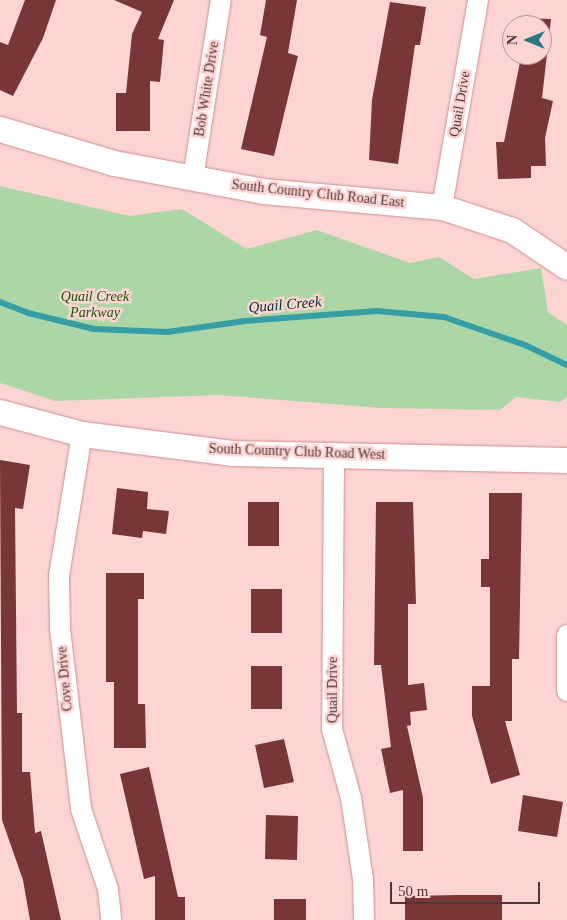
<!DOCTYPE html>
<html>
<head>
<meta charset="utf-8">
<style>
	body { margin:0 }
	#map { position:relative; width:567px; height:920px; overflow:hidden; background:#fcd4d2; font-family:Georgia,serif }
	div>[style] { position:absolute }
	[style*='--x'] { left:calc(var(--x)*1px); top:calc(var(--y)*1px); width:calc(var(--w)*1px); rotate:calc(var(--a)*1deg) }
	.green>* { inset:0; background:#add6a7 }
	.stream>* { height:6px; margin:-3px; padding:0 3px; transform-origin:3px; border-radius:3px; background:#369fa6 }
	.building>* { inset:0; background:#793637 }
	.roads { filter:drop-shadow(0 0 1px #cc8d8b) drop-shadow(0 0 1px #cc8d8b) }
	.minor>* { height:20px; margin:-10px; padding:0 10px; transform-origin:10px; border-radius:10px; background:#fff }
	.tertiary>* { height:25px; margin:-12.5px; padding:0 12.5px; transform-origin:12.5px; border-radius:12.5px; background:#fff }
	span { translate:-50% -50%; white-space:nowrap; text-align:center; line-height:1.15; -webkit-text-stroke:5px #fcd4d2; paint-order:stroke }
	.street-label { font-size:14px; color:#4f3534 }
	.park-label { font-size:14px; color:#145609; font-style:italic }
	.water-label { font-size:15px; color:#003236; font-style:italic }
	.north { position:absolute; left:502px; top:15px; width:50px; height:50px; box-sizing:border-box; background:#fcd4d2; border:1px solid #b79493; border-radius:50%; rotate:270deg; font-size:14px; font-weight:700; line-height:20px; text-align:center; color:#4f3534 }
	.north::after { content:''; display:block; margin:auto; width:18px; height:22px; background:#2d777c; clip-path:polygon(50% 0,100% 100%,50% 72%,0 100%) }
	.scale { position:absolute; left:390px; top:882px; width:150px; height:22px; box-sizing:border-box; border:2px solid #4f3534; border-top:0; padding-left:6px; font-size:15px; line-height:18px; white-space:nowrap; color:#4f3534; -webkit-text-stroke:4px #fcd4d2; paint-order:stroke }
</style>
</head>
<body>
<div id="map">
	<div class="green">
		<div style="clip-path:polygon(0 186px,130px 216px,182px 209px,247px 249px,317px 230px,410px 263px,439px 257px,474px 279px,541px 268px,548px 312px,567px 325px,567px 397px,560px 402px,516px 397px,500px 410px,381px 408px,219px 395px,55px 401px,0 383px)"></div>
	</div>
	<div class="stream">
		<div style="--x:0;--y:302;--w:30;--a:21"></div>
		<div style="--x:28;--y:313;--w:68;--a:13.6"></div>
		<div style="--x:94;--y:329;--w:73;--a:2.4"></div>
		<div style="--x:167;--y:332;--w:79;--a:-8"></div>
		<div style="--x:245;--y:321;--w:132;--a:-4.3"></div>
		<div style="--x:377;--y:311;--w:67;--a:5.1"></div>
		<div style="--x:444;--y:317;--w:86;--a:19.1"></div>
		<div style="--x:525;--y:345;--w:47;--a:25.5"></div>
	</div>
	<div class="building">
		<div style="clip-path:polygon(25px 0,56px 0,43px 38px,13px 96px,0 90px,0 42px,8px 45px)"></div>
		<div style="clip-path:polygon(114px 0,174px 0,158px 39px,164px 40px,160px 82px,150px 81px,150px 131px,116px 131px,116px 93px,126px 93px,132px 34px,142px 12px)"></div>
		<div style="clip-path:polygon(266px 0,297px 0,288px 53px,298px 56px,274px 156px,241px 149px,267px 37px,260px 35px)"></div>
		<div style="clip-path:polygon(390px 2px,426px 7px,420px 45px,415px 45px,398px 164px,369px 160px,372px 100px)"></div>
		<div style="clip-path:polygon(518px 18px,551px 19px,542px 98px,553px 101px,545px 138px,546px 166px,531px 166px,531px 178px,498px 179px,496px 142px,504px 142px,520px 62px,516px 61px,516px 55px,542px 55px,542px 25px,518px 25px)"></div>
		<div style="clip-path:polygon(0 460px,30px 465px,23px 509px,15px 508px,17px 713px,22px 713px,22px 772px,30px 772px,35px 833px,41px 831px,61px 920px,30px 920px,23px 880px,2px 820px)"></div>
		<div style="clip-path:polygon(117px 488px,148px 492px,147px 509px,169px 511px,166px 534px,143px 531px,142px 538px,112px 534px)"></div>
		<div style="clip-path:polygon(489px 493px,522px 493px,519px 659px,512px 659px,512px 721px,505px 721px,520px 775px,491px 784px,472px 716px,472px 686px,490px 686px,490px 587px,481px 587px,481px 559px,489px 559px)"></div>
		<div style="clip-path:polygon(248px 502px,279px 502px,279px 546px,248px 546px)"></div>
		<div style="clip-path:polygon(376px 502px,413px 502px,416px 604px,408px 604px,408px 685px,424px 683px,427px 710px,410px 712px,411px 725px,407px 726px,423px 798px,423px 851px,403px 851px,403px 790px,390px 793px,381px 749px,391px 747px,381px 665px,374px 665px)"></div>
		<div style="clip-path:polygon(106px 573px,144px 573px,144px 599px,138px 599px,138px 704px,145px 704px,146px 748px,114px 748px,114px 682px,106px 682px)"></div>
		<div style="clip-path:polygon(251px 589px,282px 589px,282px 633px,251px 633px)"></div>
		<div style="clip-path:polygon(251px 666px,282px 666px,282px 709px,251px 709px)"></div>
		<div style="clip-path:polygon(284px 739px,294px 782px,264px 788px,255px 745px)"></div>
		<div style="clip-path:polygon(149px 767px,178px 897px,185px 897px,185px 920px,155px 920px,155px 876px,144px 879px,120px 774px)"></div>
		<div style="clip-path:polygon(523px 795px,563px 802px,557px 837px,518px 831px)"></div>
		<div style="clip-path:polygon(266px 815px,298px 816px,297px 860px,265px 859px)"></div>
		<div style="clip-path:polygon(459px 895px,502px 895px,502px 920px,405px 920px,405px 896px)"></div>
		<div style="clip-path:polygon(274px 899px,306px 899px,306px 920px,274px 920px)"></div>
	</div>
	<div class="roads">
		<div class="minor">
			<div style="--x:193;--y:178;--w:180;--a:-81.1"></div>
			<div style="--x:442;--y:207;--w:210;--a:-80.1"></div>
			<div style="--x:82;--y:434;--w:144;--a:99.2"></div>
			<div style="--x:59;--y:576;--w:53;--a:88.9"></div>
			<div style="--x:60;--y:629;--w:181;--a:83.3"></div>
			<div style="--x:81;--y:809;--w:84;--a:71.4"></div>
			<div style="--x:108;--y:889;--w:31;--a:84"></div>
			<div style="--x:334;--y:456;--w:273;--a:90.4"></div>
			<div style="--x:332;--y:729;--w:72;--a:74.6"></div>
			<div style="--x:351;--y:798;--w:82;--a:81.6"></div>
			<div style="--x:363;--y:879;--w:41;--a:88.6"></div>
			<div style="--x:567;--y:635;--w:56;--a:90"></div>
		</div>
		<div class="tertiary">
			<div style="--x:0;--y:129;--w:119;--a:16.6"></div>
			<div style="--x:114;--y:163;--w:152;--a:10.6"></div>
			<div style="--x:263;--y:191;--w:180;--a:5.1"></div>
			<div style="--x:442;--y:207;--w:74;--a:18.2"></div>
			<div style="--x:512;--y:230;--w:66;--a:33.9"></div>
			<div style="--x:0;--y:412;--w:85;--a:15"></div>
			<div style="--x:82;--y:434;--w:151;--a:7.2"></div>
			<div style="--x:232;--y:453;--w:335;--a:1.2"></div>
		</div>
	</div>
	<div class="street-label">
		<span style="left:207px;top:89px;rotate:-81deg">Bob White Drive</span>
		<span style="left:460px;top:104px;rotate:-80deg">Quail Drive</span>
		<span style="left:318px;top:194px;rotate:6deg">South Country Club Road East</span>
		<span style="left:297px;top:452px;rotate:2deg">South Country Club Road West</span>
		<span style="left:65px;top:679px;rotate:-95deg">Cove Drive</span>
		<span style="left:333px;top:690px;rotate:-90deg">Quail Drive</span>
	</div>
	<div class="park-label">
		<span style="left:95px;top:305px">Quail Creek<br>Parkway</span>
	</div>
	<div class="water-label">
		<span style="left:285px;top:305px;rotate:-5deg">Quail Creek</span>
	</div>
	<div class="north">N</div>
	<div class="scale">50 m</div>
</div>
</body>
</html>
